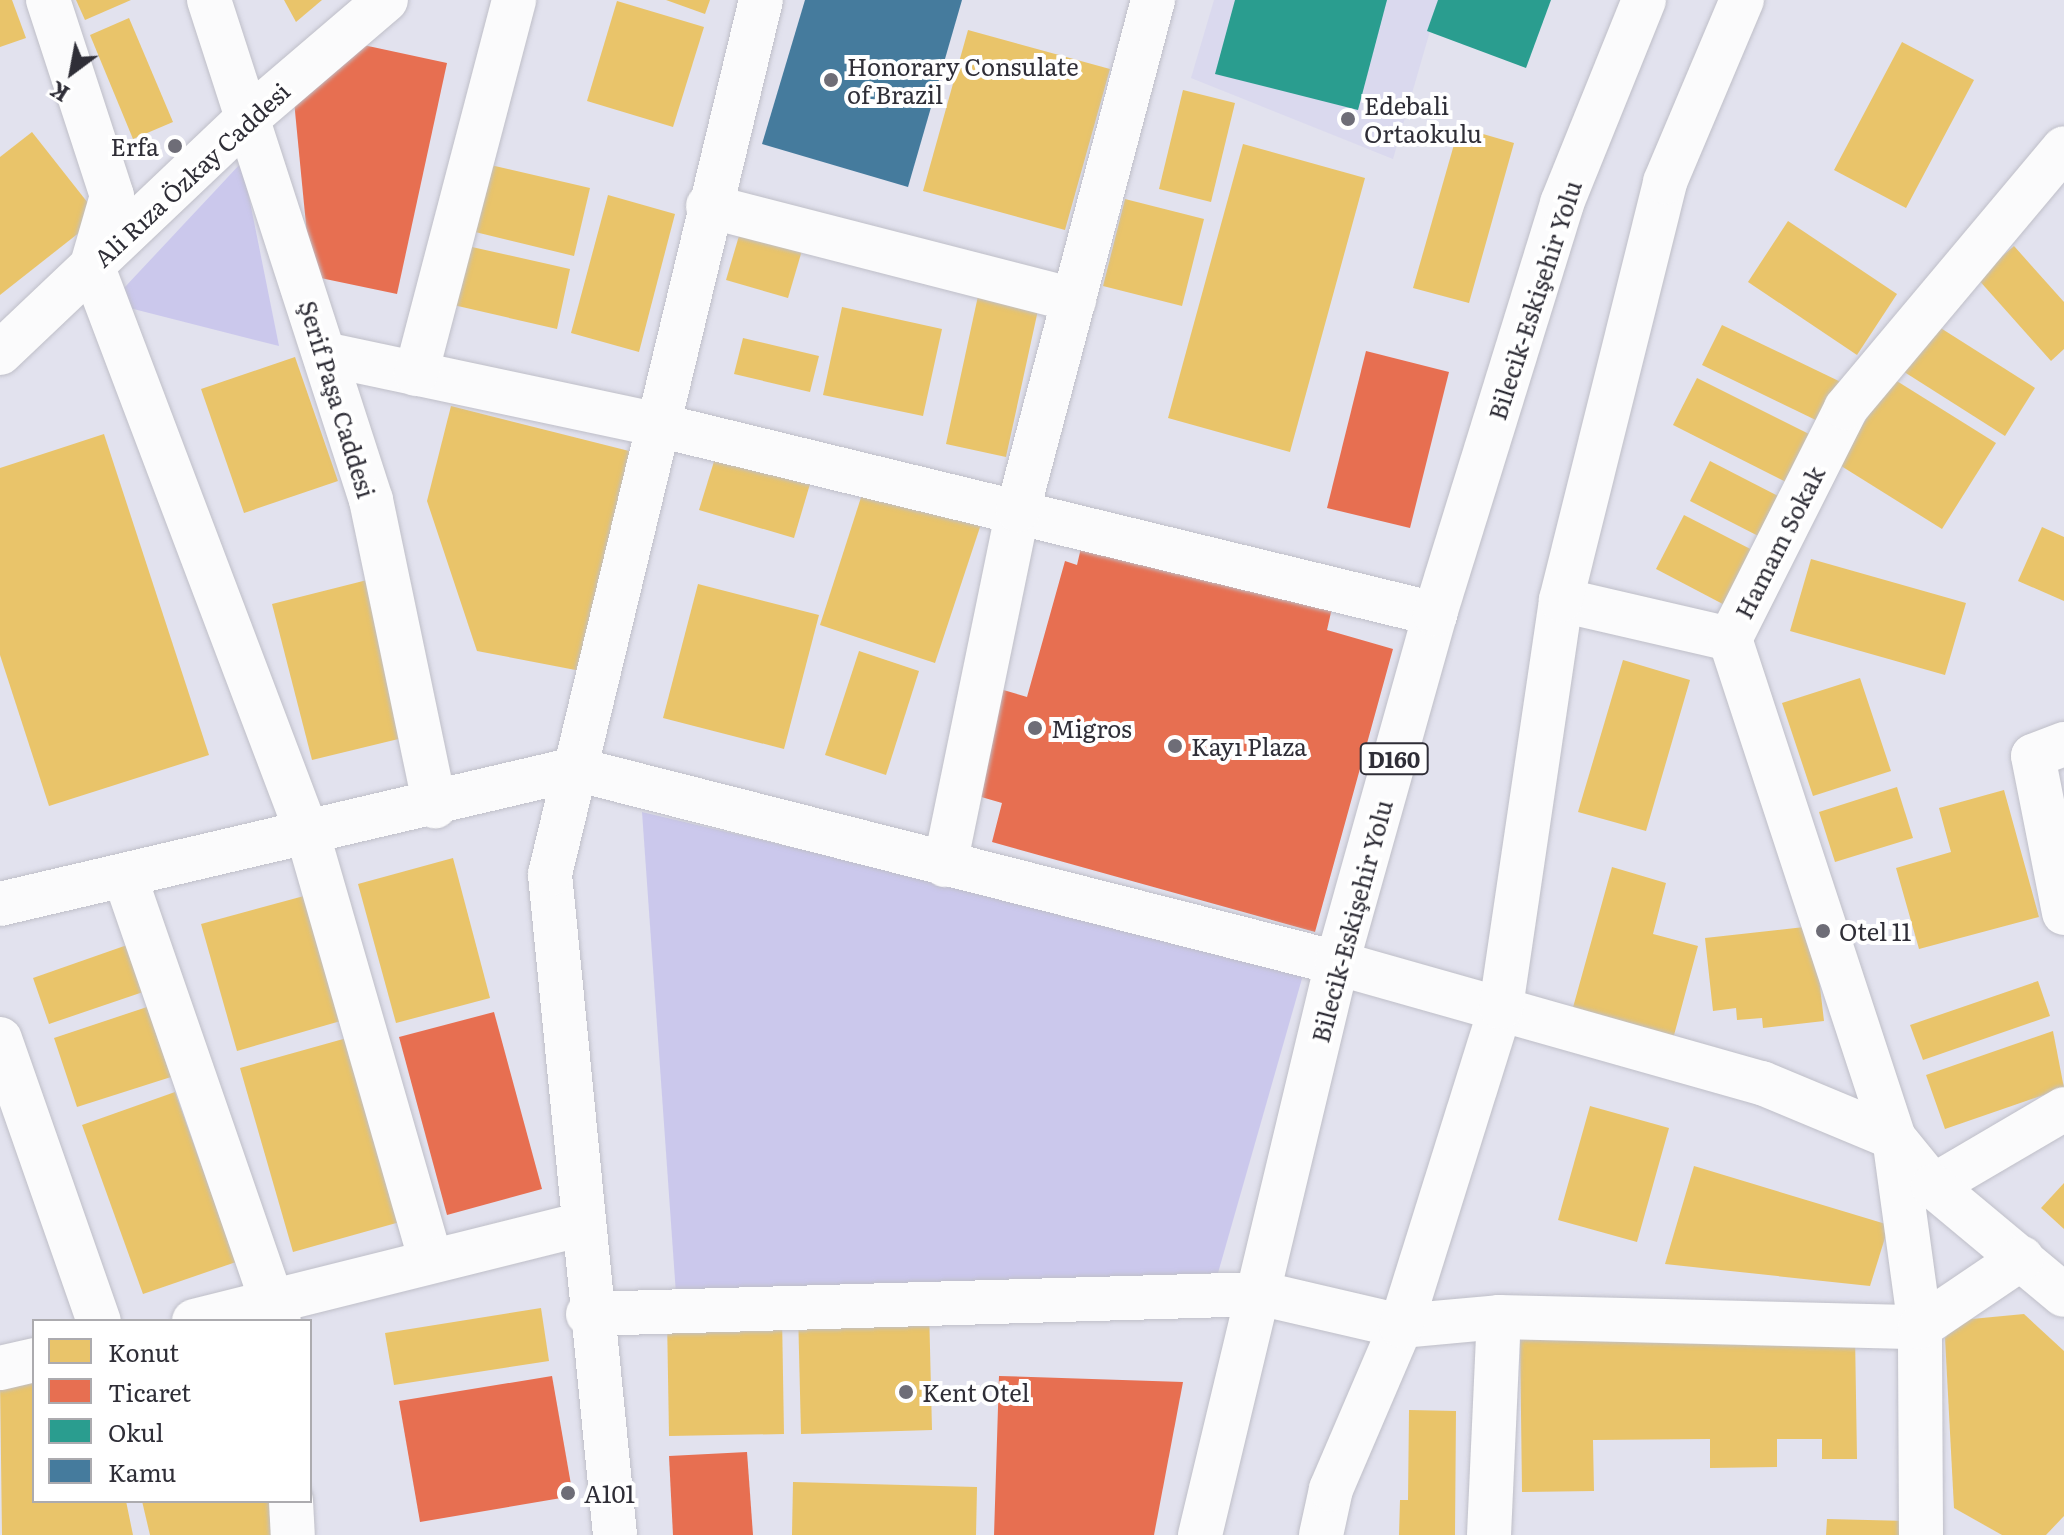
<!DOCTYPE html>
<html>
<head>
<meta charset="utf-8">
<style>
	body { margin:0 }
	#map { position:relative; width:2064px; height:1535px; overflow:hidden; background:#e2e2ee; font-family:Literata,serif }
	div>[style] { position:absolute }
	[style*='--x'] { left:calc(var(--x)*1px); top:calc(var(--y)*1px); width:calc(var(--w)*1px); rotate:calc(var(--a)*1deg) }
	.built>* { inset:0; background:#dad9ee }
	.green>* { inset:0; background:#cbc8ec }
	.homes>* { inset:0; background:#e9c46a }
	.shops>* { inset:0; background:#e76f51 }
	.schools>* { inset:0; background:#2a9d8f }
	.public>* { inset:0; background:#457b9d }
	.roads { filter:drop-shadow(0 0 2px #bfbfc8) drop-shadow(0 0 2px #bfbfc8) }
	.street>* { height:44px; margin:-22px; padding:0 22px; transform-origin:22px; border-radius:22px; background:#fbfbfc }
	.secondary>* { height:44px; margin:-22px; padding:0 22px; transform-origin:22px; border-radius:22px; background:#fbfbfc }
	.primary>* { height:44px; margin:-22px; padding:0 22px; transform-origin:22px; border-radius:22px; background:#fbfbfc }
	.dots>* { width:22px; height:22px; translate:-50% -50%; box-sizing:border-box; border:4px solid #fff; border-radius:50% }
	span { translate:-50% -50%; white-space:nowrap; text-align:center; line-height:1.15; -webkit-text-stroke:8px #fff; paint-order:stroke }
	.shield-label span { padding:2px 6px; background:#fff; border:2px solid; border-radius:6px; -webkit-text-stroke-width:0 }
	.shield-label { font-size:22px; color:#2f2e37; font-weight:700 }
	.poi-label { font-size:24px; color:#2f2e37 }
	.left { translate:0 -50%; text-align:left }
	.right { translate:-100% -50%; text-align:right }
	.street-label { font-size:24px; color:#2f2e37 }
	.legend { position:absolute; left:32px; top:1319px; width:280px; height:184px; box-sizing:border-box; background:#fff; border:2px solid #acabaf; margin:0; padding:10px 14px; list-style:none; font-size:24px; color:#2f2e37 }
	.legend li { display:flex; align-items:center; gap:16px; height:40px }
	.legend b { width:40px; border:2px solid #acabaf }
	.north { position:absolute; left:32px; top:32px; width:80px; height:80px; -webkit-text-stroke:6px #fff; paint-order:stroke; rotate:212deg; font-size:22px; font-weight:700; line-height:32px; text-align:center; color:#2f2e37 }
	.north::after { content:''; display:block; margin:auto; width:28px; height:36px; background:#2f2e37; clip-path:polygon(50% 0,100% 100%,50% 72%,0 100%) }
</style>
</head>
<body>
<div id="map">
	<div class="built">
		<div style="clip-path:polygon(1214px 0,1439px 0,1393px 159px,1191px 78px)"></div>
	</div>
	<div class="green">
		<div style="clip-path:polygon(242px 162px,279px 346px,110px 303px)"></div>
		<div style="clip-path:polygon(642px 812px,1305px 968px,1218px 1273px,676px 1294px)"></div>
	</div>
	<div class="homes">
		<div style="clip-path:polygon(0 0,12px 0,26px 38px,0 47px)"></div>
		<div style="clip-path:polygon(76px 0,131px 0,85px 20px)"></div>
		<div style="clip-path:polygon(284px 0,322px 0,296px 22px)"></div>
		<div style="clip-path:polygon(666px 0,710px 0,705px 14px)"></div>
		<div style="clip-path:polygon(617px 1px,704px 27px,673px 127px,587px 101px)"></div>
		<div style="clip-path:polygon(129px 18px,173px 122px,133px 139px,90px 35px)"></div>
		<div style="clip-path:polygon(968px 30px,1110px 69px,1065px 230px,923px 191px)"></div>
		<div style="clip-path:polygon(1902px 42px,1974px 80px,1906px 208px,1834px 170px)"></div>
		<div style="clip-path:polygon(1183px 90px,1235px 103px,1211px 202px,1159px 189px)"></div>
		<div style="clip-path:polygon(1459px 127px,1514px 143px,1469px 303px,1413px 288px)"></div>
		<div style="clip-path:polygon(32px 132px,99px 217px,0 295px,0 157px)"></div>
		<div style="clip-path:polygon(1243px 144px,1365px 178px,1290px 452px,1168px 418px)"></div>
		<div style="clip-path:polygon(482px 163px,590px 188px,574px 256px,467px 230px)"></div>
		<div style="clip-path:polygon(608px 195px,675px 214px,639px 352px,571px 333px)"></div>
		<div style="clip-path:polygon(1125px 199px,1204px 219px,1182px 306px,1103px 286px)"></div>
		<div style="clip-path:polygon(1788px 221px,1897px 294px,1857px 355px,1748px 282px)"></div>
		<div style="clip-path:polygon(741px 229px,803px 247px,788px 298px,726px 280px)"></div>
		<div style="clip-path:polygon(463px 245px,570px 269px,557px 329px,449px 304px)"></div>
		<div style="clip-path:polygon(2014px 246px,2064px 302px,2064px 349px,2051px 361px,1977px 278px)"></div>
		<div style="clip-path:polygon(978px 296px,1038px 310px,1006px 457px,946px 444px)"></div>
		<div style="clip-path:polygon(842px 307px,942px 329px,923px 416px,823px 395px)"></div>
		<div style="clip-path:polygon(1928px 320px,2035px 388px,2005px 436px,1898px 368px)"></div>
		<div style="clip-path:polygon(1722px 325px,1845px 384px,1826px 425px,1702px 365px)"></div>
		<div style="clip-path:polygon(743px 338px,819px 356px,810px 392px,734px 374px)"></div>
		<div style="clip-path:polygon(295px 357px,338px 481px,244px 513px,201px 389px)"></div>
		<div style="clip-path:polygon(1697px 378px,1821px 440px,1798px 488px,1673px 425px)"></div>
		<div style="clip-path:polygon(1892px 378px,1996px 443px,1942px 529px,1838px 464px)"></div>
		<div style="clip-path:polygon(451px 406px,641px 454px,586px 672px,477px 651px,427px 501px)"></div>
		<div style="clip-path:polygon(104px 434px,209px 755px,49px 806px,0 655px,0 468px)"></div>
		<div style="clip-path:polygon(716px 455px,810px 484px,794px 538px,699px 510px)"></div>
		<div style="clip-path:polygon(1710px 461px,1790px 502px,1770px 542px,1690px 501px)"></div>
		<div style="clip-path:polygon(865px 485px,981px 524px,935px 663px,820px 625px)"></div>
		<div style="clip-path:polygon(1684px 515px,1766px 557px,1738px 612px,1656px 569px)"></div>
		<div style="clip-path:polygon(2042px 527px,2064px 537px,2064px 601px,2018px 581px)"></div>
		<div style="clip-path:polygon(1811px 559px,1966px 603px,1945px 675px,1790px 631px)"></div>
		<div style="clip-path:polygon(379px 577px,419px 734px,312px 760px,272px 604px)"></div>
		<div style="clip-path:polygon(698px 584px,819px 615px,784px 749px,663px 718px)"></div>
		<div style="clip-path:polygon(859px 651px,919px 671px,886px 775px,825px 755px)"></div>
		<div style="clip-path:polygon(1623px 660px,1690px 680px,1646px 831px,1578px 812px)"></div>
		<div style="clip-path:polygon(1860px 678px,1891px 771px,1813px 796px,1782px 703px)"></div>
		<div style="clip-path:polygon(1897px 787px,1913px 838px,1835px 862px,1819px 812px)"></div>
		<div style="clip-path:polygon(2004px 790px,2039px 917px,1919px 949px,1896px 868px,1951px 852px,1939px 808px)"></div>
		<div style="clip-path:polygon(453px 858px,490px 998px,396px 1023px,358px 884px)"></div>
		<div style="clip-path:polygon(1612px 867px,1666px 883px,1653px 934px,1698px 946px,1673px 1039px,1572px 1011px)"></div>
		<div style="clip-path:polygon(315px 893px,351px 1018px,237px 1051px,201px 924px)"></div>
		<div style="clip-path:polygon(1813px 926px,1824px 1021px,1763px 1028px,1762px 1018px,1737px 1020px,1736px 1008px,1713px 1011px,1705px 938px)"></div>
		<div style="clip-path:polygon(130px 944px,146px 991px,49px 1024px,33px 978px)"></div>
		<div style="clip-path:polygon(2038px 981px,2050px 1016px,1923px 1060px,1910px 1025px)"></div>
		<div style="clip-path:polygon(147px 1007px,171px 1077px,77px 1107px,54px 1038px)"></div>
		<div style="clip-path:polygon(2053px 1031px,2064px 1088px,1945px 1129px,1926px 1075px)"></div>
		<div style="clip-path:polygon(354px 1036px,407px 1220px,293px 1252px,240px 1068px)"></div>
		<div style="clip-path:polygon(175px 1092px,236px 1262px,143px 1294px,82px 1125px)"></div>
		<div style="clip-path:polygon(1590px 1106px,1669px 1128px,1637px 1242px,1558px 1220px)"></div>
		<div style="clip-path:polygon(1694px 1166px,1889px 1225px,1870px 1286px,1665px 1264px)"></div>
		<div style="clip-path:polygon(2064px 1183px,2064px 1229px,2041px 1208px)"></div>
		<div style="clip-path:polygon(541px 1308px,549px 1361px,394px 1385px,385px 1333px)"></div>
		<div style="clip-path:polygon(929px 1308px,932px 1430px,801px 1434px,798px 1311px)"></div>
		<div style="clip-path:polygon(2024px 1314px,2064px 1351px,2064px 1516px,2046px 1535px,2002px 1535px,1954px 1508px,1945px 1338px,1961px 1320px)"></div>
		<div style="clip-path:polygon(782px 1316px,784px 1434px,669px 1436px,667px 1317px)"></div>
		<div style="clip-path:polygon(1855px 1334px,1857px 1459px,1822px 1459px,1822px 1439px,1777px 1439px,1777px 1467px,1710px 1468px,1710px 1439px,1593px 1440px,1594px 1491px,1522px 1492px,1520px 1336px)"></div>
		<div style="clip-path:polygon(34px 1372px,34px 1501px,126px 1501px,133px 1535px,2px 1535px,0 1379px)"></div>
		<div style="clip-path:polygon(1409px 1410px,1456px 1411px,1455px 1535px,1399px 1535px,1400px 1500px,1408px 1500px)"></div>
		<div style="clip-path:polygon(793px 1482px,977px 1487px,976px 1535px,792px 1535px)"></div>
		<div style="clip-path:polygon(142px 1501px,278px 1501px,285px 1535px,150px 1535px)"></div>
		<div style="clip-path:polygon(1827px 1519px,1908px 1521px,1908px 1535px,1826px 1535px)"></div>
	</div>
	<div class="shops">
		<div style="clip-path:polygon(354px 43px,447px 63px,397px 294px,311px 276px,294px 101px)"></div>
		<div style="clip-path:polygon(1366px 351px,1449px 372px,1410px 528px,1327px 508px)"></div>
		<div style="clip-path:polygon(1083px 539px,1332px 608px,1327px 630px,1393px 649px,1315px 932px,992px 842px,1002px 803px,971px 794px,1000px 689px,1027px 697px,1065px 561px,1077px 565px)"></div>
		<div style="clip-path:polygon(494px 1012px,542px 1189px,447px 1215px,399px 1037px)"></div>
		<div style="clip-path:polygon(552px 1376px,573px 1496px,420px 1522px,399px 1401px)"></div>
		<div style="clip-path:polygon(999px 1376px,1183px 1382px,1154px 1535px,994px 1535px)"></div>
		<div style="clip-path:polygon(747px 1452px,753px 1535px,673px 1535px,669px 1456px)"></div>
	</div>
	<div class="schools">
		<div style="clip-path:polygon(1235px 0,1387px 0,1358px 110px,1215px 74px)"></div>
		<div style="clip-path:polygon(1438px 0,1551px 0,1526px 68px,1427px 31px)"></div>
	</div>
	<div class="public">
		<div style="clip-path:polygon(805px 0,962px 0,908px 187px,762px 144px)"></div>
	</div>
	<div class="roads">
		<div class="street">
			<div style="--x:48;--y:0;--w:206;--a:71.9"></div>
			<div style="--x:112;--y:196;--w:72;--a:106.2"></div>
			<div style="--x:92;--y:265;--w:610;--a:69.25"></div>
			<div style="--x:308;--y:835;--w:442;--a:73.9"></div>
			<div style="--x:209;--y:0;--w:526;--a:72.05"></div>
			<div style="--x:371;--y:500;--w:313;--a:78.2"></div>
			<div style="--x:708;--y:206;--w:378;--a:14.4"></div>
			<div style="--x:0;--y:353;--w:343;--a:-43.5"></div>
			<div style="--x:249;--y:117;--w:180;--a:-40.5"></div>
			<div style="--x:325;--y:354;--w:340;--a:12"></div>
			<div style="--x:658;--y:425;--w:800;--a:13.67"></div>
			<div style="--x:416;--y:374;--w:387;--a:-75.3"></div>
			<div style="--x:1561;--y:600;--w:173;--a:13"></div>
			<div style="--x:2064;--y:744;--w:33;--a:159"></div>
			<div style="--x:2033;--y:756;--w:160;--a:78.8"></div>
			<div style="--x:945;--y:865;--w:362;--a:-78.4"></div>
			<div style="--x:1018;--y:510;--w:528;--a:-75.17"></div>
			<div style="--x:125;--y:877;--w:470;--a:70.9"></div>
			<div style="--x:0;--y:904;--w:591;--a:-13.21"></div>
			<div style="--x:0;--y:1039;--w:299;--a:70.7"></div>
			<div style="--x:1933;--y:1186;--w:152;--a:-30.4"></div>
			<div style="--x:194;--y:1321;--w:401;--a:-14"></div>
			<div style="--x:0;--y:1368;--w:35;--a:-13"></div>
			<div style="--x:291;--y:1501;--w:34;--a:87"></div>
			<div style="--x:1489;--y:1535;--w:218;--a:-87.4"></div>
			<div style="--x:1921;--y:1535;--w:208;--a:-90.3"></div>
			<div style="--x:1920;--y:1327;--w:191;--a:-97.8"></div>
			<div style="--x:1894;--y:1138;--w:525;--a:-108.19"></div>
			<div style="--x:1730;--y:639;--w:258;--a:-63.3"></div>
			<div style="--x:1846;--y:408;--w:339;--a:-50"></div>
		</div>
		<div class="secondary">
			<div style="--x:575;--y:769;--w:786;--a:14.28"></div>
			<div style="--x:1337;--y:963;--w:442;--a:15.8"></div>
			<div style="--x:1762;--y:1083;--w:143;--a:22.6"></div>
			<div style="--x:1894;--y:1138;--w:62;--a:50.9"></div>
			<div style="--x:1933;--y:1186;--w:170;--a:39.8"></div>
			<div style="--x:588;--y:1314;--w:675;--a:-1.7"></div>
			<div style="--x:1263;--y:1294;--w:142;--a:13.1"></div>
			<div style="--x:1401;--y:1326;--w:98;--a:-5.2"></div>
			<div style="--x:1499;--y:1317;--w:421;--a:1.4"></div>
			<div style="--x:1920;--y:1327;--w:123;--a:-34.1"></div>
			<div style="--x:615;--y:1535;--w:664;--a:-95.62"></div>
			<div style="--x:550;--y:874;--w:899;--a:-76.43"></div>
		</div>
		<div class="primary">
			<div style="--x:1200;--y:1535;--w:588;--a:-76.53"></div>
			<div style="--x:1337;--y:963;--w:362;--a:-74.3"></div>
			<div style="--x:1435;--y:614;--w:430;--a:-72.8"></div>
			<div style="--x:1562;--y:203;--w:219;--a:-68"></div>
			<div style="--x:1321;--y:1535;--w:47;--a:-77.7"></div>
			<div style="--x:1331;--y:1489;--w:177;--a:-66.8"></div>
			<div style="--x:1401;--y:1326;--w:334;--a:-72.6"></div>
			<div style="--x:1501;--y:1007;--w:411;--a:-81.6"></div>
			<div style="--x:1561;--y:600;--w:431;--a:-76"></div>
			<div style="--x:1665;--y:182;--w:198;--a:-67.1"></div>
		</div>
	</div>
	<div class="dots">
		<div style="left:831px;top:80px;background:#6e6d77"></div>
		<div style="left:1348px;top:119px;background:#6e6d77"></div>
		<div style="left:175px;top:146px;background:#6e6d77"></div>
		<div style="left:1035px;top:728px;background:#6e6d77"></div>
		<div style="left:1175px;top:746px;background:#6e6d77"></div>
		<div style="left:1823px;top:931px;background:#6e6d77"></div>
		<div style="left:906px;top:1392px;background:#6e6d77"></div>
		<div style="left:568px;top:1493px;background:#6e6d77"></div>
	</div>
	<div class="shield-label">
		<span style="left:1394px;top:759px">D160</span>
	</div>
	<div class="poi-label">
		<span class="left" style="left:847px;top:80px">Honorary Consulate<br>of Brazil</span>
		<span class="left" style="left:1364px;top:119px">Edebali<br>Ortaokulu</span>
		<span class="right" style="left:159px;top:146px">Erfa</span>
		<span class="left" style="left:1051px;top:728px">Migros</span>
		<span class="left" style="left:1191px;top:746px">Kayı Plaza</span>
		<span class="left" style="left:1839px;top:931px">Otel 11</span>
		<span class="left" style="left:922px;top:1392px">Kent Otel</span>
		<span class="left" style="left:584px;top:1493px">A101</span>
	</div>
	<div class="street-label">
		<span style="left:191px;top:174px;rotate:-43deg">Ali Rıza Özkay Caddesi</span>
		<span style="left:1534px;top:300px;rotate:-72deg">Bilecik-Eskişehir Yolu</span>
		<span style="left:338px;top:399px;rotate:73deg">Şerif Paşa Caddesi</span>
		<span style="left:1779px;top:542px;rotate:-63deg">Hamam Sokak</span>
		<span style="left:1351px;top:921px;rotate:-75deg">Bilecik-Eskişehir Yolu</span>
	</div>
	<ul class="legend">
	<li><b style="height:22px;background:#e9c46a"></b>Konut</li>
	<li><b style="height:22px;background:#e76f51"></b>Ticaret</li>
	<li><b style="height:22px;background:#2a9d8f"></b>Okul</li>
	<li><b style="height:22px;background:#457b9d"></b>Kamu</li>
	</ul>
	<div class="north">K</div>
</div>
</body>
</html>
